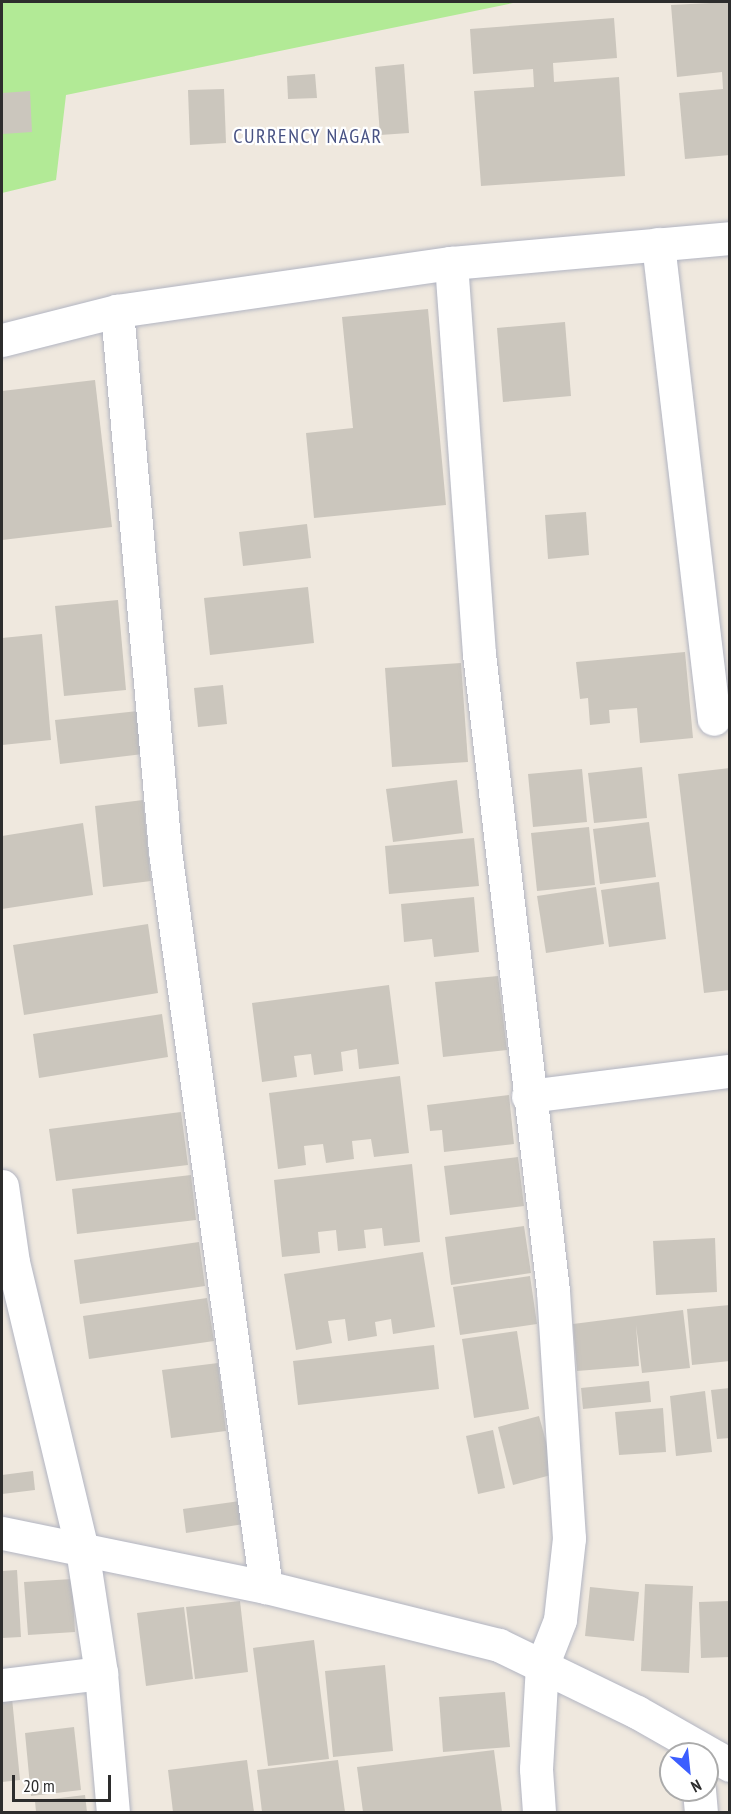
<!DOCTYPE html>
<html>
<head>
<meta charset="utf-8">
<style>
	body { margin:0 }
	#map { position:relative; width:731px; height:1814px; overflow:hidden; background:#efe8de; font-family:"PT Sans Narrow",sans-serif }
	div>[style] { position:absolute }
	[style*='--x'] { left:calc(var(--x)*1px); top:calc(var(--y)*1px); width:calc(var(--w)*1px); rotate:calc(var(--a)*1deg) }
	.green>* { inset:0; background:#b2ea96 }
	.building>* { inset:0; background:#cbc6bd }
	.roads { filter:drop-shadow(0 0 2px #b2b5c2) drop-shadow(0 0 2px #b2b5c2) }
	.street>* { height:33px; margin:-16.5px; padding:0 16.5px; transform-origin:16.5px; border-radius:16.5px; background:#fff }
	.secondary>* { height:33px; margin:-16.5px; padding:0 16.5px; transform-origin:16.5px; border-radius:16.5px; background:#fff }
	span { translate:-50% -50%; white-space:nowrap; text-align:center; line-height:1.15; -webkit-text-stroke:4.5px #fff; paint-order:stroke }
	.neighbourhood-label { font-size:20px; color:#485283; letter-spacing:1.5px }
	.frame { position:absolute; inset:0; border:3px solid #2d2d2d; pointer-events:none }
	.north { position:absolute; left:659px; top:1742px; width:60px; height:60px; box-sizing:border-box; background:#fff; border:2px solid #ababab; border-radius:50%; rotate:153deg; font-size:16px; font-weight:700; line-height:24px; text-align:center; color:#2d2d2d }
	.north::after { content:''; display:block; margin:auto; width:21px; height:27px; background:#3c5eff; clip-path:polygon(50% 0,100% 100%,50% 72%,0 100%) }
	.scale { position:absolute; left:12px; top:1775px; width:99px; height:27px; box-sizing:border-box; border:3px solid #2d2d2d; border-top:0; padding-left:8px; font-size:18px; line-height:21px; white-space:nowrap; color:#2d2d2d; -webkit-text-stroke:4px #fff; paint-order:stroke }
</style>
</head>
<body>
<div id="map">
	<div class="green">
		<div style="clip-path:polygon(2px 2px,518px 2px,66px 95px,56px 180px,2px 193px)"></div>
	</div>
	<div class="building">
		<div style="clip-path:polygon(730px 2px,730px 155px,685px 159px,679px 93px,723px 89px,722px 72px,677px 77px,671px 5px)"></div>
		<div style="clip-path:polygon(614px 18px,617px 58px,553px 63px,554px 82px,619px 77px,625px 176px,481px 186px,474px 91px,534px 87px,533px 69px,473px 74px,470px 29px)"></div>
		<div style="clip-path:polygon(404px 64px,409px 133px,380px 135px,375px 67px)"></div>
		<div style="clip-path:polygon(315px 74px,317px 98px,288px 99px,287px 76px)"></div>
		<div style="clip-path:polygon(224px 89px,226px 143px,190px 145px,188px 90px)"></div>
		<div style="clip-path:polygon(30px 91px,32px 132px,2px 134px,2px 93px)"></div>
		<div style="clip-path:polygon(428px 309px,446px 505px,314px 518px,306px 433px,353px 428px,342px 317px)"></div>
		<div style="clip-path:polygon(565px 322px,571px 396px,503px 402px,497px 328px)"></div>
		<div style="clip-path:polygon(95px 380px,112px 527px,2px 540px,2px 391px)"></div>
		<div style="clip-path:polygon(586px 512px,589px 555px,548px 559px,545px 515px)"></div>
		<div style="clip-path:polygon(307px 524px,311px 558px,243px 566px,239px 532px)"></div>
		<div style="clip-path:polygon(308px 587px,314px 643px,210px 655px,204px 598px)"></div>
		<div style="clip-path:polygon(118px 600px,126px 690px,64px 696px,55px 606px)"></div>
		<div style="clip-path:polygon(42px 634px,51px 740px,2px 745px,2px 638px)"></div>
		<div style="clip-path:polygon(685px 652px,693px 738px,640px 743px,637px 708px,609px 710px,610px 723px,590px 725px,588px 698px,580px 699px,576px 662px)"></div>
		<div style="clip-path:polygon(461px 663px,468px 762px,392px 767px,385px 668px)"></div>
		<div style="clip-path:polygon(223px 685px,227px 724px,198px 727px,194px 688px)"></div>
		<div style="clip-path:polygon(138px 711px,143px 754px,60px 764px,55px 720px)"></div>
		<div style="clip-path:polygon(642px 767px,647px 818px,594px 823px,588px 773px)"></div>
		<div style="clip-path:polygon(730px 768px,730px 990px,704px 993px,678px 774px)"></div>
		<div style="clip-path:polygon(582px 769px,587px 822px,533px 827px,528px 774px)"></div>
		<div style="clip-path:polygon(457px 780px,463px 833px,393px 842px,386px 789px)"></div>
		<div style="clip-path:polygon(143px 800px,151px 881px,103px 887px,95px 806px)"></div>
		<div style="clip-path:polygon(649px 822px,656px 877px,600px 884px,593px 829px)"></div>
		<div style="clip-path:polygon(83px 823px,93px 895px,2px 909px,2px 836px)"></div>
		<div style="clip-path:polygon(589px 827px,595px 885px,537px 891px,531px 833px)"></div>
		<div style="clip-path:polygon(474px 838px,479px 886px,389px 894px,385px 846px)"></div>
		<div style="clip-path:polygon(659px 882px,666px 939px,609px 947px,601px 890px)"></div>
		<div style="clip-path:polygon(596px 887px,604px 944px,546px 953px,537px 896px)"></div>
		<div style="clip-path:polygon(474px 897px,479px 952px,434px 957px,432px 939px,404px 942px,401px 904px)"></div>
		<div style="clip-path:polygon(148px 924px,158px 993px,24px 1015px,13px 945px)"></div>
		<div style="clip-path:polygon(498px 976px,507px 1050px,443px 1057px,435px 982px)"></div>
		<div style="clip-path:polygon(389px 985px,399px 1064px,359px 1069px,357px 1049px,341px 1052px,343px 1071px,314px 1075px,311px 1054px,294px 1056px,297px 1077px,262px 1082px,252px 1003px)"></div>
		<div style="clip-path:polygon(162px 1014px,168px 1057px,39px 1078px,33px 1034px)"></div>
		<div style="clip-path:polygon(400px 1076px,409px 1153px,374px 1157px,371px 1139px,352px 1141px,354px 1159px,326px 1163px,323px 1144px,304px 1146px,306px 1165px,278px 1169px,269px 1093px)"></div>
		<div style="clip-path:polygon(509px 1095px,514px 1144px,444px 1152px,442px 1130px,430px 1131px,427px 1105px)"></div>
		<div style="clip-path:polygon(181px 1112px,188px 1165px,56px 1181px,49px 1129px)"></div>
		<div style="clip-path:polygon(518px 1157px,524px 1206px,450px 1215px,444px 1166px)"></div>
		<div style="clip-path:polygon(412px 1164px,420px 1242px,384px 1246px,382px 1228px,364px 1230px,366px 1248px,338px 1251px,336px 1230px,318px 1232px,320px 1253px,282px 1257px,274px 1180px)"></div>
		<div style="clip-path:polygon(191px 1175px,196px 1220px,77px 1234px,72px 1189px)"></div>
		<div style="clip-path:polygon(524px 1226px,531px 1273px,451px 1285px,445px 1237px)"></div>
		<div style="clip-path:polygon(715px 1238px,717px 1292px,656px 1295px,653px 1241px)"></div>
		<div style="clip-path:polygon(199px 1242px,205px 1286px,80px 1304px,74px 1260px)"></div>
		<div style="clip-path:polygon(423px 1252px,435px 1327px,393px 1334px,391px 1319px,375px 1322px,377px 1336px,348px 1341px,345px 1319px,328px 1321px,332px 1343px,296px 1350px,284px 1274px)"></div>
		<div style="clip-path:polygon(530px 1276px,537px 1324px,460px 1335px,453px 1287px)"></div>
		<div style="clip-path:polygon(207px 1298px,214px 1341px,89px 1359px,83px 1316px)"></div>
		<div style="clip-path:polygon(730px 1305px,730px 1361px,692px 1365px,687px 1309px)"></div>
		<div style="clip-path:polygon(683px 1310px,690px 1368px,642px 1373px,636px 1325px,639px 1366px,577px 1371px,573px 1324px)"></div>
		<div style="clip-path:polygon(517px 1331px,529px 1409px,474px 1418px,462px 1339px)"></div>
		<div style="clip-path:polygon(434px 1345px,439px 1389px,298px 1405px,293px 1361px)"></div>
		<div style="clip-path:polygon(218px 1363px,226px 1431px,171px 1438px,162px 1370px)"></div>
		<div style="clip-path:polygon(649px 1381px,651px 1402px,583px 1409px,581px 1388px)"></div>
		<div style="clip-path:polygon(730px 1388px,730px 1438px,717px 1439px,711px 1390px)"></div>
		<div style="clip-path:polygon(705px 1391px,712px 1452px,676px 1456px,670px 1396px)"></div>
		<div style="clip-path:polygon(663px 1408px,666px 1452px,619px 1455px,615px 1412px)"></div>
		<div style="clip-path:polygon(539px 1416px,555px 1474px,513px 1485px,498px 1427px)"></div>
		<div style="clip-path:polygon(493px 1430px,505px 1488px,478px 1494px,466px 1436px)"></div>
		<div style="clip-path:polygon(33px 1471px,35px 1490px,2px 1494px,2px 1475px)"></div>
		<div style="clip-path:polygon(240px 1501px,244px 1524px,186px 1533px,183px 1509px)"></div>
		<div style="clip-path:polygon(17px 1570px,21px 1637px,2px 1638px,2px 1571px)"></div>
		<div style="clip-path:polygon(72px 1579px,75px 1632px,28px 1635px,24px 1582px)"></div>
		<div style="clip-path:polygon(645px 1584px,693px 1586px,689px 1673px,641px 1671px)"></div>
		<div style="clip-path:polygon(590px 1587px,639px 1592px,634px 1641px,585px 1636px)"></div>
		<div style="clip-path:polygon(240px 1601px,248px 1672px,195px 1679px,186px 1607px)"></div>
		<div style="clip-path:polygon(730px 1601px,730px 1657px,701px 1658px,699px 1602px)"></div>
		<div style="clip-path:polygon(184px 1607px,193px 1679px,146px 1686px,137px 1613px)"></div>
		<div style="clip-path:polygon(314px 1640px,329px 1759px,268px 1766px,253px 1648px)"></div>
		<div style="clip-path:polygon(385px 1665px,393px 1751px,333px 1757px,325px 1671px)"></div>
		<div style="clip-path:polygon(505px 1692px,510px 1747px,443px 1752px,439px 1697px)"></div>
		<div style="clip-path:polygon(12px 1698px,20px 1780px,2px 1782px,2px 1699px)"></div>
		<div style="clip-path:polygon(74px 1727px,81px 1790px,31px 1796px,25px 1733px)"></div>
		<div style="clip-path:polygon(494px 1750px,502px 1812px,363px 1812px,357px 1767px)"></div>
		<div style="clip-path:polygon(247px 1760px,254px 1812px,173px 1812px,168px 1770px)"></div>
		<div style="clip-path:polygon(338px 1760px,345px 1812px,262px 1812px,257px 1770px)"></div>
		<div style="clip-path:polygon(85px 1795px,87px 1812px,36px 1812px,35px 1801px)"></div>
	</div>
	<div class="roads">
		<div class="street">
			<div style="--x:658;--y:244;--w:478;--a:83.3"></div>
			<div style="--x:117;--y:311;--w:542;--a:84.92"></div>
			<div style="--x:165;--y:851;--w:743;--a:82.19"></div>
			<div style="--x:2;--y:1186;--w:77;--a:81.8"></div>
			<div style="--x:13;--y:1262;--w:295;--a:76.5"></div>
			<div style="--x:82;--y:1549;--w:125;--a:81.3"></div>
			<div style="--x:101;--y:1673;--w:140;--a:85.1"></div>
			<div style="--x:2;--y:1685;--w:100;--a:-6.9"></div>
			<div style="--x:699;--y:1790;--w:22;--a:85"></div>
			<div style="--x:539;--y:1812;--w:43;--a:-94"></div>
			<div style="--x:536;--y:1769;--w:103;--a:-86.7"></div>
		</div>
		<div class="secondary">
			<div style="--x:451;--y:263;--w:392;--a:85.9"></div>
			<div style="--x:479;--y:654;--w:641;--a:83.37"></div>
			<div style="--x:553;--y:1291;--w:248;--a:86.3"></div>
			<div style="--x:569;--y:1538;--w:82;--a:96.3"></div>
			<div style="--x:560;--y:1620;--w:49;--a:111.4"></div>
			<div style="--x:2;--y:340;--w:119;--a:-14.2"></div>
			<div style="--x:117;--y:311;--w:337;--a:-8.2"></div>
			<div style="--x:451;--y:263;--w:280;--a:-5.1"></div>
			<div style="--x:528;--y:1096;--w:204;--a:-7.1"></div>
			<div style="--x:2;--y:1533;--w:269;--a:11.6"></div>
			<div style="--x:266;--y:1587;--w:240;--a:14"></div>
			<div style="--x:499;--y:1645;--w:153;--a:25.9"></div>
			<div style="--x:637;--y:1712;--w:107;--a:29.7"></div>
		</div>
	</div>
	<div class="neighbourhood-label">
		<span style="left:308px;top:136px">CURRENCY NAGAR</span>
	</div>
	<div class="frame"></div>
	<div class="north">N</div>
	<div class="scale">20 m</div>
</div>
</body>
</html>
